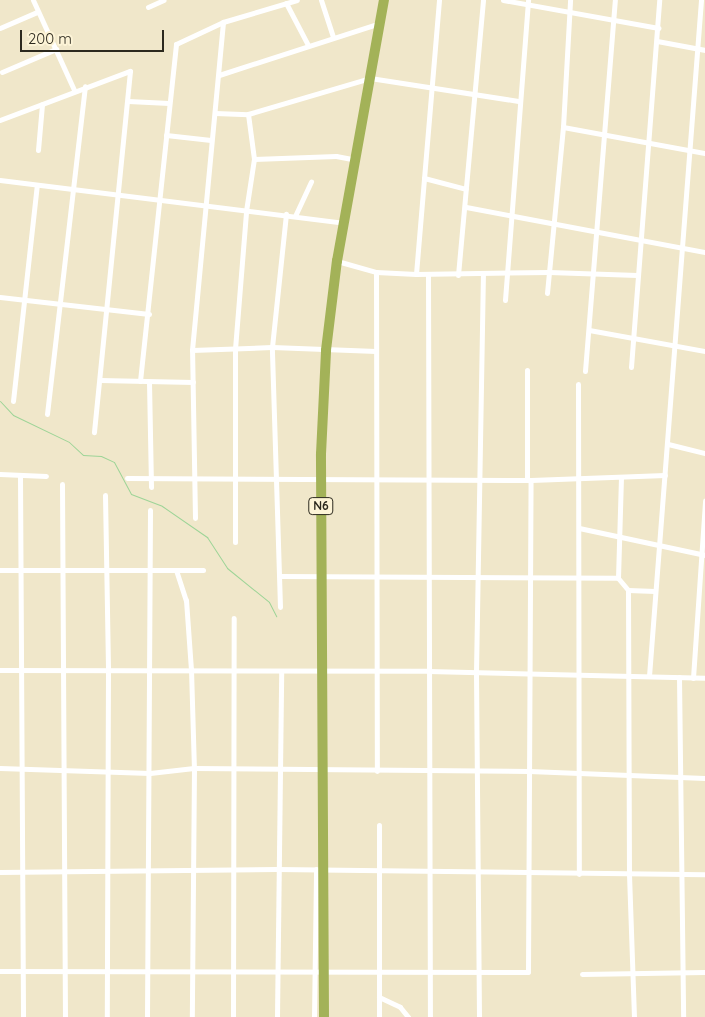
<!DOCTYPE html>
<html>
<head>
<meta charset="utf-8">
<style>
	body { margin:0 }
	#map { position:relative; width:705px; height:1017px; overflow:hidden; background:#f0e7ca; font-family:Quicksand,sans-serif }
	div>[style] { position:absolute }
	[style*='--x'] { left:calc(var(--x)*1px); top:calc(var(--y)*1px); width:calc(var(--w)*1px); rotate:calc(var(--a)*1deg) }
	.stream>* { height:1px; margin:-0.5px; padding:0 0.5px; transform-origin:0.5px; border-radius:0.5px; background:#9dd497 }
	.street>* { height:5px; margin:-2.5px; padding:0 2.5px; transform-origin:2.5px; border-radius:2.5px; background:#fff }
	.highway>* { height:10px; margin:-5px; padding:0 5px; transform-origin:5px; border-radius:5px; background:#a3b258 }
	span { translate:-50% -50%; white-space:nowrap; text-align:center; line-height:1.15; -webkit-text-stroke:4.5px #fdf4d7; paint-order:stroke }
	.shield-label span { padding:1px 4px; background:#fdf4d7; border:1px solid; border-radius:4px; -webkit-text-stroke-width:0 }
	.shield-label { font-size:12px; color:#2c291e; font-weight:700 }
	.scale { position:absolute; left:20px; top:30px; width:144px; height:22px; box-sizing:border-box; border:2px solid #2c291e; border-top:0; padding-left:6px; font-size:15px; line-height:18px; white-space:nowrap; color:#2c291e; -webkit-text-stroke:4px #fdf4d7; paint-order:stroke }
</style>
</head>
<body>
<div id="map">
	<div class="stream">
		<div style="--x:0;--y:401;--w:19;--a:47"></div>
		<div style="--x:13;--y:415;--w:62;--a:25.7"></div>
		<div style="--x:69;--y:442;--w:19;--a:43"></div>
		<div style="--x:83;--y:455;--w:18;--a:3"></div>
		<div style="--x:101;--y:456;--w:14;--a:25"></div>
		<div style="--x:114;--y:462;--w:36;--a:62"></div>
		<div style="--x:131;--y:494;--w:33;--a:21"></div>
		<div style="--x:162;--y:506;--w:55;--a:34.6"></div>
		<div style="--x:207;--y:537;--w:37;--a:57"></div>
		<div style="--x:227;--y:568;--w:54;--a:39"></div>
		<div style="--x:269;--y:602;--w:16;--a:63"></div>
	</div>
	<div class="street">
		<div style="--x:33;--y:0;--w:99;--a:65.5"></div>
		<div style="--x:321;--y:0;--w:38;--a:72"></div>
		<div style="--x:503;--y:0;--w:158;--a:10.2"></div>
		<div style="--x:286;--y:3;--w:47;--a:62.4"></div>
		<div style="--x:148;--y:7;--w:17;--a:-24"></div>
		<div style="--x:0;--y:28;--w:40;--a:-23.4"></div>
		<div style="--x:657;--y:41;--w:49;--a:10.6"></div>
		<div style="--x:2;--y:72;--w:59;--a:-23.1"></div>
		<div style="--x:219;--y:75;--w:169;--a:-17.9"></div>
		<div style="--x:128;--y:101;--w:41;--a:2.8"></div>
		<div style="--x:215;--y:113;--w:33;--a:2"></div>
		<div style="--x:248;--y:114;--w:127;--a:-16.4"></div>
		<div style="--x:370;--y:78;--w:150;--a:8.8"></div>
		<div style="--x:0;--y:120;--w:139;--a:-20.7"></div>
		<div style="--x:130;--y:71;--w:363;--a:95.7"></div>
		<div style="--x:563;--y:127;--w:144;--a:10.4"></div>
		<div style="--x:166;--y:135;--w:45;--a:6.3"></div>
		<div style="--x:38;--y:150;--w:46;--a:-85"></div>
		<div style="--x:254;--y:159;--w:82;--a:-2.1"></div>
		<div style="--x:336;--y:156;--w:20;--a:11"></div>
		<div style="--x:424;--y:178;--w:43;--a:14.7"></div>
		<div style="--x:0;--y:180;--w:347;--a:7.1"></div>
		<div style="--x:466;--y:207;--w:243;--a:10.7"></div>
		<div style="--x:295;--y:216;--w:38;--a:-65"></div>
		<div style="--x:337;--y:261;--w:41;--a:15.8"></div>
		<div style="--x:376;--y:272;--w:40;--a:2.9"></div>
		<div style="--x:416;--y:274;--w:133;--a:-0.9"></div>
		<div style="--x:549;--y:272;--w:88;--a:2"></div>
		<div style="--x:376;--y:272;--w:499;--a:89.9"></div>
		<div style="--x:416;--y:274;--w:275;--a:-85.2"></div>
		<div style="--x:428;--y:275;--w:742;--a:89.85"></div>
		<div style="--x:458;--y:275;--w:276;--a:-84.8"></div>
		<div style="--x:547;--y:293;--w:167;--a:-84.5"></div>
		<div style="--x:563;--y:127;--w:127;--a:-86.8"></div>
		<div style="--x:0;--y:297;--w:150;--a:6.5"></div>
		<div style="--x:505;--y:300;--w:301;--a:-85.6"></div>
		<div style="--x:589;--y:330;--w:118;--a:10.3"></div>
		<div style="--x:192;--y:350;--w:80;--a:-2.1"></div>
		<div style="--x:272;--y:347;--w:104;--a:2.2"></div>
		<div style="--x:631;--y:367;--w:368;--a:-85.6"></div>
		<div style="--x:527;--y:370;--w:110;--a:90"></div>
		<div style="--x:585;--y:371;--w:372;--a:-85.4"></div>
		<div style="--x:100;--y:380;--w:93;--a:1.2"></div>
		<div style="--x:140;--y:381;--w:339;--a:-83.9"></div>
		<div style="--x:176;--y:44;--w:52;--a:-25.1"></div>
		<div style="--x:223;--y:22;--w:77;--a:-16.6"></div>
		<div style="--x:149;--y:382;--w:105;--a:88.9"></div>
		<div style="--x:578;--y:384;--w:490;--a:89.9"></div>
		<div style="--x:13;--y:401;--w:217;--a:-83.7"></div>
		<div style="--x:47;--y:414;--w:330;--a:-83.4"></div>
		<div style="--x:668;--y:444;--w:38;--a:14"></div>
		<div style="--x:0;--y:474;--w:46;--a:2.5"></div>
		<div style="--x:20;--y:475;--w:542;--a:89.68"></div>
		<div style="--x:621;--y:477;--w:101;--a:91.7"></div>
		<div style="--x:618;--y:578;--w:16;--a:50"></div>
		<div style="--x:628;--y:590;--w:27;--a:2"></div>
		<div style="--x:127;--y:478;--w:404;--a:0.3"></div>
		<div style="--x:531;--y:480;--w:134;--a:-2.1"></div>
		<div style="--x:62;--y:484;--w:533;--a:89.68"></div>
		<div style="--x:105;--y:495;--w:177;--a:89"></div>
		<div style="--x:108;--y:672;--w:345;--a:90.2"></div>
		<div style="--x:195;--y:518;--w:168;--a:-91"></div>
		<div style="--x:192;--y:350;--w:329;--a:-84.6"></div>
		<div style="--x:579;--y:528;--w:129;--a:12.1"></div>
		<div style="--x:235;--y:542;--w:193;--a:-90"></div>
		<div style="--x:235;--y:349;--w:138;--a:-85.4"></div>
		<div style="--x:246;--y:211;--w:53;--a:-81.3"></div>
		<div style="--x:254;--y:159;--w:45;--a:-97.6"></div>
		<div style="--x:0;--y:570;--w:203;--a:0"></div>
		<div style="--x:176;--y:570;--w:32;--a:72"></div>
		<div style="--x:186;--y:600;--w:69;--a:85.9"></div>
		<div style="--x:191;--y:669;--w:99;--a:88.3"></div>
		<div style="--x:194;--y:768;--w:249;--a:90.5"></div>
		<div style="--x:280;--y:576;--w:338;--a:0.3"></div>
		<div style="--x:628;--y:590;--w:284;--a:89.8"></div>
		<div style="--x:629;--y:874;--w:143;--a:88"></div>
		<div style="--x:280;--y:607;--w:260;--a:-91.8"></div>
		<div style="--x:272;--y:347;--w:134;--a:-84"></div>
		<div style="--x:0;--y:670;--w:428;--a:0.1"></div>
		<div style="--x:428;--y:671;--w:277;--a:1.4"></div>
		<div style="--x:649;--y:676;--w:678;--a:-85.6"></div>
		<div style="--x:679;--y:677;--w:340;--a:89.3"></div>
		<div style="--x:693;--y:678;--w:178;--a:-86.1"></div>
		<div style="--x:0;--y:768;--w:150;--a:1.9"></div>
		<div style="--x:150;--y:773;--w:44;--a:-6.5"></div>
		<div style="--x:194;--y:768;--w:335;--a:0.5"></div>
		<div style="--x:529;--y:771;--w:176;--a:2.3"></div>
		<div style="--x:379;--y:825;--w:192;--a:90"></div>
		<div style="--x:0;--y:872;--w:277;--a:-0.6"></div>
		<div style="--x:277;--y:869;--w:428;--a:0.7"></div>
		<div style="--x:0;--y:971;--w:528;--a:0.11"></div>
		<div style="--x:528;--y:972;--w:492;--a:-89.7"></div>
		<div style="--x:582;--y:974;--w:123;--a:-0.9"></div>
		<div style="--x:379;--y:997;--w:23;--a:25"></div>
		<div style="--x:400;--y:1007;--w:13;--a:51"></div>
		<div style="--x:147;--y:1017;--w:507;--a:-89.66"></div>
		<div style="--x:233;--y:1017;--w:399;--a:-89.9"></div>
		<div style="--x:277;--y:1017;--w:345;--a:-89.3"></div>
		<div style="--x:314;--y:1017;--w:148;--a:-89.2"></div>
		<div style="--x:479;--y:1017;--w:345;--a:-90.5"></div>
		<div style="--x:476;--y:672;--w:397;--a:-89"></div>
	</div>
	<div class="highway">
		<div style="--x:324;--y:1017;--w:563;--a:-90.31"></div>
		<div style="--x:321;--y:454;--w:104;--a:-87.2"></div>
		<div style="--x:326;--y:350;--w:90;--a:-83"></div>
		<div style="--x:337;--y:261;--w:265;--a:-79.8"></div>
	</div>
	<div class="shield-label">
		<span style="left:321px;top:506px">N6</span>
	</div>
	<div class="scale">200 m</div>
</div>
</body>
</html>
